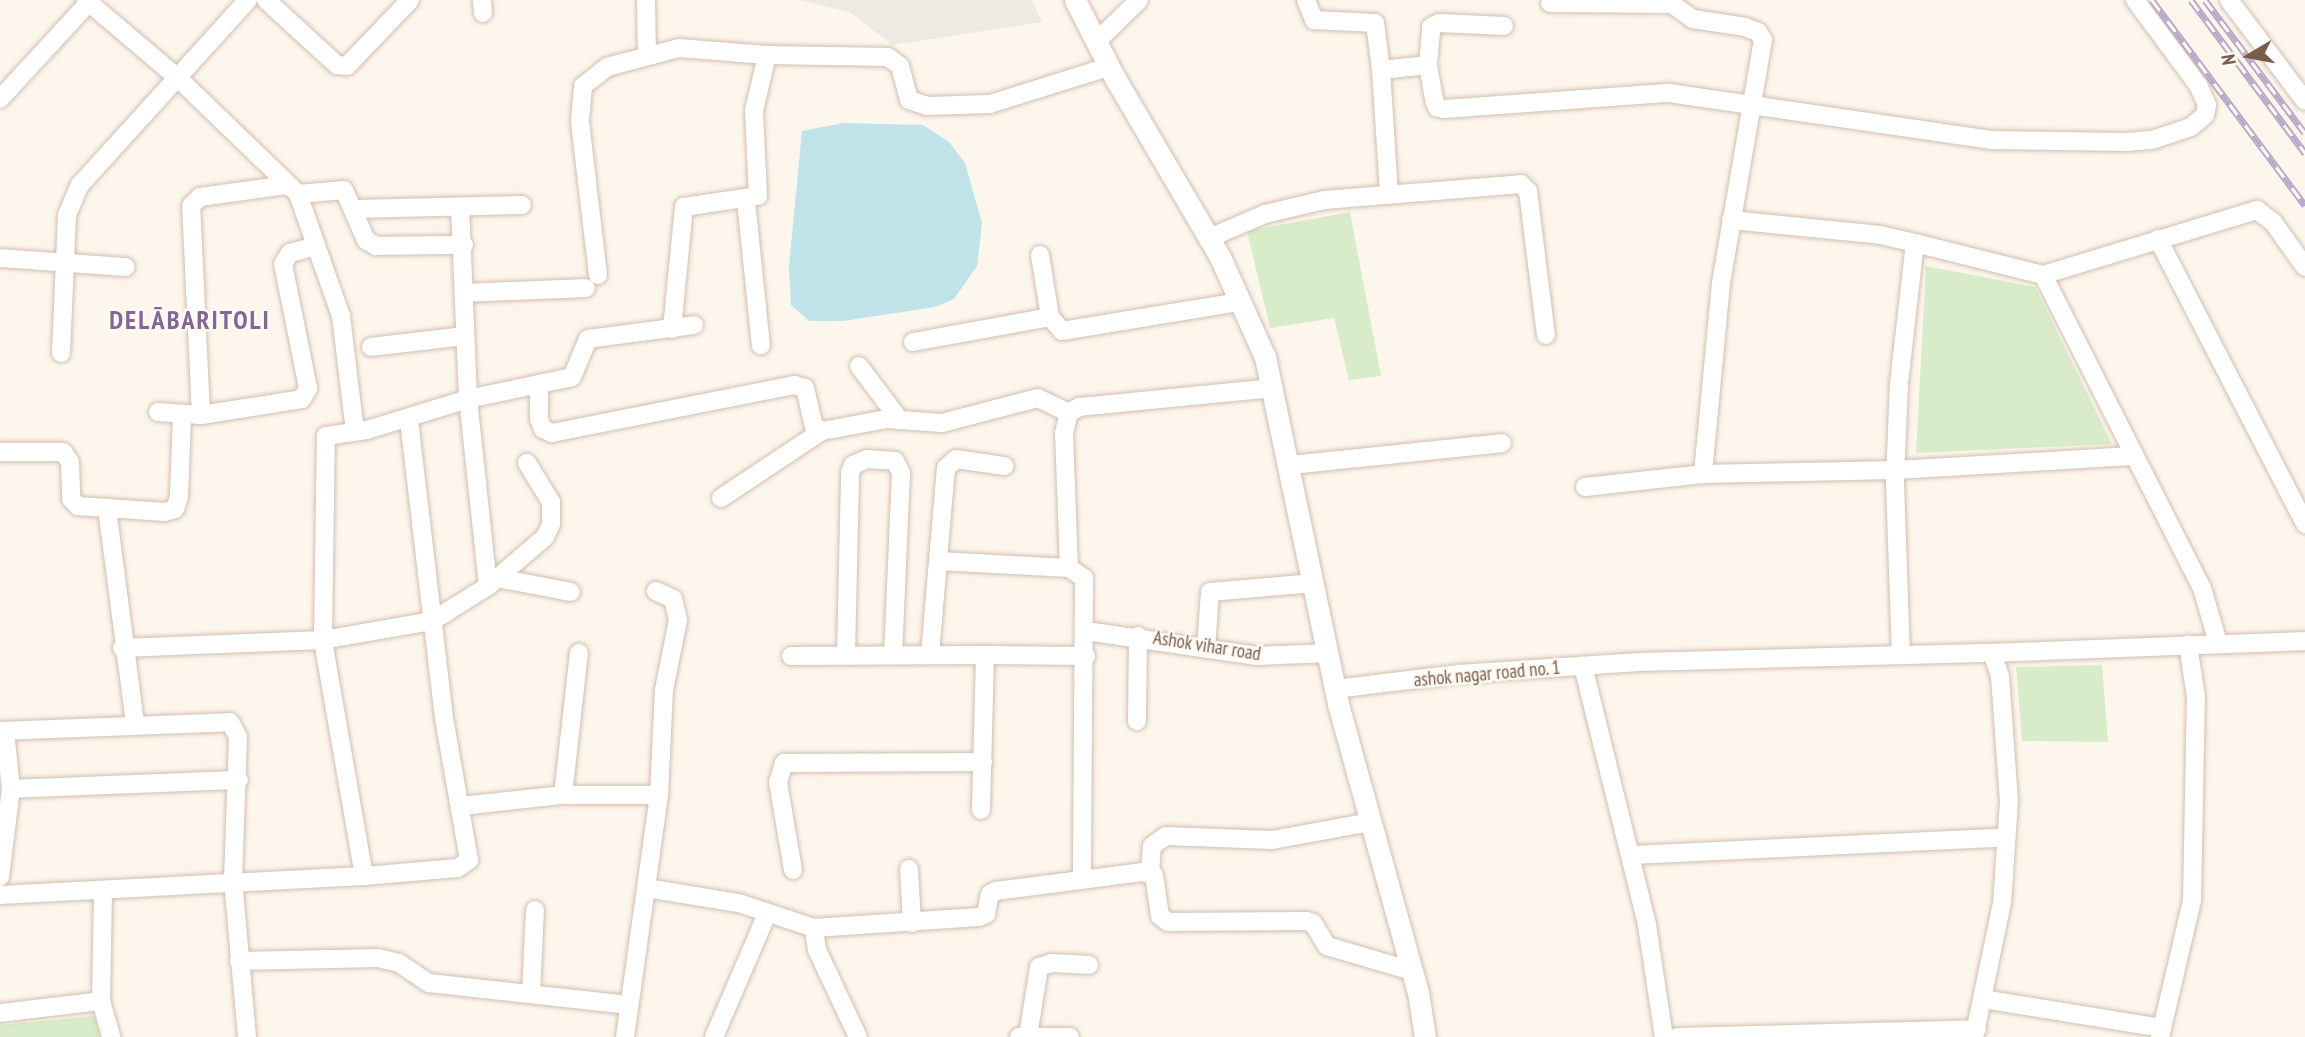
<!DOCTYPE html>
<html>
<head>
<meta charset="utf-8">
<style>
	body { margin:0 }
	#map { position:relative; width:2305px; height:1037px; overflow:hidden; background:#fdf6ec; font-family:"PT Sans Narrow",sans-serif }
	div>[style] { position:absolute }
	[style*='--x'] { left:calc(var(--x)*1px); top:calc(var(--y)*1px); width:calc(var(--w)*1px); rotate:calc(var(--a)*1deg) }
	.industrial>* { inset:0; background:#efe9e4 }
	.green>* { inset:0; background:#d8ecc9 }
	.water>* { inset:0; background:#bfe3e8 }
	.roads { filter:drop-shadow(0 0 2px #d1beb0) drop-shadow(0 0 2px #d1beb0) }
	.minor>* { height:18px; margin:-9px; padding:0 9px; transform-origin:9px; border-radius:9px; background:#fff }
	.tertiary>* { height:21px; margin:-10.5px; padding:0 10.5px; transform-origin:10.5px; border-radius:10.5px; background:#fff }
	.rail>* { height:7px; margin-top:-3.5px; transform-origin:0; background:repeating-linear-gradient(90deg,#fffaf3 0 13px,#b9a8c9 0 26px); box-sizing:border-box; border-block:2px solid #b9a8c9 }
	span { translate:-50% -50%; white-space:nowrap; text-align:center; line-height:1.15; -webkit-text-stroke:5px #fffaf3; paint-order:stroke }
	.street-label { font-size:19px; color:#7a5c4d }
	.district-label { font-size:26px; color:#846695; font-weight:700; letter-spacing:2px }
	.north { position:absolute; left:2214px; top:21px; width:70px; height:70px; -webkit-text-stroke:5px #fffaf3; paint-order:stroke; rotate:260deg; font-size:19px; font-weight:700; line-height:28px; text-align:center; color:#7a5c4d }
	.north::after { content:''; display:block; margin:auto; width:24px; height:32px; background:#7a5c4d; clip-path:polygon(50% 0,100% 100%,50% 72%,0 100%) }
</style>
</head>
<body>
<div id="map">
	<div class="industrial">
		<div style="clip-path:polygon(799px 0,1032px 0,1042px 22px,892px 45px,850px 12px)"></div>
	</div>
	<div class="green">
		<div style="clip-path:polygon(1350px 212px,1381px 376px,1349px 380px,1334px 318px,1270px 328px,1247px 231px)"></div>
		<div style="clip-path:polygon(1926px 266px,2035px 287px,2112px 444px,1916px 453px)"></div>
		<div style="clip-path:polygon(2102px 665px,2108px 742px,2022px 741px,2016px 667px)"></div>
		<div style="clip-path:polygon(94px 1016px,100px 1037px,0 1037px,0 1025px)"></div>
	</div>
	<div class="water">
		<div style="clip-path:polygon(843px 123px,923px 125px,949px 142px,965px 163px,982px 223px,977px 266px,954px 299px,935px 307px,843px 321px,809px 321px,791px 305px,789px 266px,802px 131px)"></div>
	</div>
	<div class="roads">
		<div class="minor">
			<div style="--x:86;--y:0;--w:121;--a:40.3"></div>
			<div style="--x:178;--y:78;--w:167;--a:44"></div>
			<div style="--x:298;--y:194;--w:129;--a:70.6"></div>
			<div style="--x:341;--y:316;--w:116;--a:83.1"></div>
			<div style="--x:266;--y:0;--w:96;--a:42.5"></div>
			<div style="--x:337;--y:65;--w:10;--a:6"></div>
			<div style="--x:347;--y:66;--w:91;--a:-46.3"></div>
			<div style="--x:482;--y:0;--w:13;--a:86"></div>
			<div style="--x:646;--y:0;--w:55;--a:89"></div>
			<div style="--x:1306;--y:0;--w:22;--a:68"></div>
			<div style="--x:1314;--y:20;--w:61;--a:2.8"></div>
			<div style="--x:1375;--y:23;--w:47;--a:82.7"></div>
			<div style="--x:2229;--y:0;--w:126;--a:53"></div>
			<div style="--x:1550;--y:3;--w:122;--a:0.5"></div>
			<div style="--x:1672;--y:4;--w:4;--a:-90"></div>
			<div style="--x:1672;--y:4;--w:26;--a:36"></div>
			<div style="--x:1693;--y:19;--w:53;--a:8.7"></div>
			<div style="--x:1745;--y:27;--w:14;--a:21"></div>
			<div style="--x:1758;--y:32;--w:9;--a:58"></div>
			<div style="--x:1763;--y:40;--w:247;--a:99.8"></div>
			<div style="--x:1721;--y:283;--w:192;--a:95.4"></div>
			<div style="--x:1096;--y:42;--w:60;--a:-44.3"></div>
			<div style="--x:1428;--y:65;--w:36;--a:80"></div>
			<div style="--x:1434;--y:100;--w:8;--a:67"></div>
			<div style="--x:1437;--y:107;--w:7;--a:16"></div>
			<div style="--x:1444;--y:109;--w:226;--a:-4.1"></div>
			<div style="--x:1669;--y:93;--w:325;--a:8.3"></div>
			<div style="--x:1991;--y:140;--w:136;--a:0.8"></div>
			<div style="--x:2127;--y:142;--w:25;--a:-5"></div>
			<div style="--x:2152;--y:140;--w:41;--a:-18.4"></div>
			<div style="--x:2191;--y:127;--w:18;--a:-41"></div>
			<div style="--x:2205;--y:115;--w:10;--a:-79"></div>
			<div style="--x:2207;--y:105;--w:22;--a:-114"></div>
			<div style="--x:2198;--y:85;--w:106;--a:-126.5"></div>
			<div style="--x:0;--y:99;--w:134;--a:-47.4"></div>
			<div style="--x:298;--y:194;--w:46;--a:-5"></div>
			<div style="--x:344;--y:190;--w:55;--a:66.3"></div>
			<div style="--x:366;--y:240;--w:12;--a:31"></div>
			<div style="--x:376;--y:246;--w:88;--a:-0.7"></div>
			<div style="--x:1389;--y:194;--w:124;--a:-93.7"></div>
			<div style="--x:1381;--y:70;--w:47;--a:-6.1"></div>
			<div style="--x:1428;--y:65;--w:38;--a:-85"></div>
			<div style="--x:1431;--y:27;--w:9;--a:-27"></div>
			<div style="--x:1439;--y:23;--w:65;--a:2.6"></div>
			<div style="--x:746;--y:201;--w:145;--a:84.1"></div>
			<div style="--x:460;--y:207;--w:192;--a:87.6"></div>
			<div style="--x:468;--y:399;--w:188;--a:83.9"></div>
			<div style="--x:354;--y:209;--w:168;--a:-1.4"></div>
			<div style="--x:1731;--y:220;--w:150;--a:5.7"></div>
			<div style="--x:1880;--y:235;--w:36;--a:13"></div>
			<div style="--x:1209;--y:238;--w:61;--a:-23.2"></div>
			<div style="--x:1265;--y:214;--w:61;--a:-13.3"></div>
			<div style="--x:1324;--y:200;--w:198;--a:-4.6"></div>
			<div style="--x:1521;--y:184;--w:10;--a:45"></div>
			<div style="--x:1528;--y:191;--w:145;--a:82.9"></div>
			<div style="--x:2158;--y:239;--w:321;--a:62.7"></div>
			<div style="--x:1040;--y:255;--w:63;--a:80.8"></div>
			<div style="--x:1050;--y:317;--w:18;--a:49"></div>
			<div style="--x:1062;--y:331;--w:180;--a:-9.3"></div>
			<div style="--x:0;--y:258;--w:126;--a:4.1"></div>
			<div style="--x:598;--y:275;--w:155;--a:-96.7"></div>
			<div style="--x:580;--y:121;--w:35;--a:-85"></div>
			<div style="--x:583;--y:86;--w:31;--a:-38"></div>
			<div style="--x:607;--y:67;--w:74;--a:-14.8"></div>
			<div style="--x:679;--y:48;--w:88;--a:4.5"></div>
			<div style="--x:767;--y:55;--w:121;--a:0.9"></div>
			<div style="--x:888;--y:57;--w:15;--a:37"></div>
			<div style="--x:900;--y:66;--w:35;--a:75"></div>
			<div style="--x:909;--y:100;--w:19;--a:18"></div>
			<div style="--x:927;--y:106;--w:63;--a:-1.8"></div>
			<div style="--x:990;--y:104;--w:124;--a:-17.4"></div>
			<div style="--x:2043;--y:275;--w:351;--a:63.1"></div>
			<div style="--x:2202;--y:588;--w:57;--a:73.8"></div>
			<div style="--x:464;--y:293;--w:122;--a:-2.3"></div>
			<div style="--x:672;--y:329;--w:123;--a:-84.4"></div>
			<div style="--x:684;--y:207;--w:75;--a:-8.5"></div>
			<div style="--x:758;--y:196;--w:85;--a:-92.7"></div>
			<div style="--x:754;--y:111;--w:57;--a:-76.9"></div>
			<div style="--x:913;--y:342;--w:139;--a:-10.3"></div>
			<div style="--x:371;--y:347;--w:94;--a:-6.7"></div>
			<div style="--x:61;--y:353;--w:138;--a:-87.5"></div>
			<div style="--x:67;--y:215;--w:33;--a:-67"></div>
			<div style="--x:80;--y:185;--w:250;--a:-47.8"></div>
			<div style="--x:859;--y:366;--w:66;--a:53"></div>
			<div style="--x:539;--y:385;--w:34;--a:90"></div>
			<div style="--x:539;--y:419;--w:11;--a:68"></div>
			<div style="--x:543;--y:429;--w:10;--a:24"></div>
			<div style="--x:552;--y:433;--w:247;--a:-11.2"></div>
			<div style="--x:794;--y:385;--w:11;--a:15"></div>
			<div style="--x:805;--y:388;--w:39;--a:77"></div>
			<div style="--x:814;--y:426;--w:9;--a:32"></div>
			<div style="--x:822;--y:431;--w:65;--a:-10.6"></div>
			<div style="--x:886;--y:419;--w:56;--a:4.1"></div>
			<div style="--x:942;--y:423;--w:99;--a:-14.6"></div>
			<div style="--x:1038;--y:398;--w:34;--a:26"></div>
			<div style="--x:158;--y:412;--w:43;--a:4"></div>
			<div style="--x:201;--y:415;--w:102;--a:-9"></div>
			<div style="--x:302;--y:399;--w:13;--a:-61"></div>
			<div style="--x:308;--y:388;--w:126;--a:-101.4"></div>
			<div style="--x:283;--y:264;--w:13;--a:-58"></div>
			<div style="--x:290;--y:253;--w:24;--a:-15"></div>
			<div style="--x:201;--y:415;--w:209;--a:-92.7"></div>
			<div style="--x:191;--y:206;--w:13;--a:-45"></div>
			<div style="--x:200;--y:197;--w:89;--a:-7.8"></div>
			<div style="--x:0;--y:452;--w:63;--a:0"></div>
			<div style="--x:63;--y:452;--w:12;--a:55"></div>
			<div style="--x:70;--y:462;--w:37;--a:88"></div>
			<div style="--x:71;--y:499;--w:10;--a:45"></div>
			<div style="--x:78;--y:506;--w:87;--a:3.9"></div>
			<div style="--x:165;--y:512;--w:10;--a:-17"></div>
			<div style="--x:175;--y:509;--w:13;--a:-72"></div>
			<div style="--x:179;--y:497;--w:83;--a:-87.9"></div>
			<div style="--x:1290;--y:465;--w:213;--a:-5.9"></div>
			<div style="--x:1585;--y:487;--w:119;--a:-6.3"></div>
			<div style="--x:1703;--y:474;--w:193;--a:-1.2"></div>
			<div style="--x:1896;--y:470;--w:236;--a:-3.4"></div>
			<div style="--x:721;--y:498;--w:121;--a:-33.6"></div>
			<div style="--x:107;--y:508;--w:218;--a:82.6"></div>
			<div style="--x:939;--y:561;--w:130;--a:3.1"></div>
			<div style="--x:1069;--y:568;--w:18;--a:34"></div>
			<div style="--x:1084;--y:578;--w:302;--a:90.4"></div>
			<div style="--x:1069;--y:568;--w:135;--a:-92.1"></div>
			<div style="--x:1064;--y:433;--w:21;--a:-76"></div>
			<div style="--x:1069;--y:413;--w:12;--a:-31"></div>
			<div style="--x:1079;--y:407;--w:194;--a:-5.6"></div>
			<div style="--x:498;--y:578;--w:74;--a:10.9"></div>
			<div style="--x:1086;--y:631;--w:173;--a:8.3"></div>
			<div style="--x:1257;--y:656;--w:71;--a:-2.4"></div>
			<div style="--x:122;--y:648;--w:201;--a:-2.3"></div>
			<div style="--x:323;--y:640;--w:111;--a:-9.9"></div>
			<div style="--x:432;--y:621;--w:66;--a:-32"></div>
			<div style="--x:488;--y:586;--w:75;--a:-40.7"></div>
			<div style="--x:545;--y:537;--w:14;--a:-65"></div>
			<div style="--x:551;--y:524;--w:22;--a:-90"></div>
			<div style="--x:551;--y:502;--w:46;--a:-121.6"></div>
			<div style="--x:1206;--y:648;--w:56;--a:-85.9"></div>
			<div style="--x:1210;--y:592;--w:105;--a:-4.9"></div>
			<div style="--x:1992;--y:653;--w:313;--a:-2.2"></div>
			<div style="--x:930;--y:654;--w:187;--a:-85.1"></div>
			<div style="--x:946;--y:468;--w:13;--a:-42"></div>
			<div style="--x:956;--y:459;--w:49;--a:8.3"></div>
			<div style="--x:846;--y:655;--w:182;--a:-88.7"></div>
			<div style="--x:850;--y:473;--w:9;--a:-69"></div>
			<div style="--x:853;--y:465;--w:15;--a:-23"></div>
			<div style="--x:867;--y:459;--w:28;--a:4"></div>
			<div style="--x:895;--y:461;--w:13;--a:63"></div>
			<div style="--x:901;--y:473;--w:182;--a:92.5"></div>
			<div style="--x:985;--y:655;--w:101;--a:0.6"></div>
			<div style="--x:1901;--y:655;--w:176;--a:-92"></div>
			<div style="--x:1895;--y:479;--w:96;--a:-87.6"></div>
			<div style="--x:1899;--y:383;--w:141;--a:-83.5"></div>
			<div style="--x:1915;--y:243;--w:132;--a:14"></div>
			<div style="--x:2043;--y:275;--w:224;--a:-16.9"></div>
			<div style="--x:2257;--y:210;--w:20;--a:37"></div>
			<div style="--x:2273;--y:222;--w:55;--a:54.6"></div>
			<div style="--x:791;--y:656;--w:194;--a:-0.3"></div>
			<div style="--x:985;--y:655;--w:155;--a:91.5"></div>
			<div style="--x:1583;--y:666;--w:267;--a:76.1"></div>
			<div style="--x:1647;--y:925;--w:113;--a:81.4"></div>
			<div style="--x:1335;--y:689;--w:125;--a:-6.9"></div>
			<div style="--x:1459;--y:674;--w:180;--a:-3.8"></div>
			<div style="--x:1639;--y:662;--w:353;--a:-1.5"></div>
			<div style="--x:1992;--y:653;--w:24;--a:71"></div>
			<div style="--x:2000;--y:676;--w:125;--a:85.9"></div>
			<div style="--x:2009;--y:801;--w:102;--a:93.9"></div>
			<div style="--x:2002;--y:903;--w:137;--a:101.8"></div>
			<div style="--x:1137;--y:721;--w:85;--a:-89.3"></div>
			<div style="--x:0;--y:731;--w:230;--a:-2.2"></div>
			<div style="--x:230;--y:722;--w:17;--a:62"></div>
			<div style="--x:238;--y:737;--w:143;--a:92"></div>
			<div style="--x:233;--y:880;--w:158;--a:84.9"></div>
			<div style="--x:11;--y:789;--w:228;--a:-2.3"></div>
			<div style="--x:563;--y:795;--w:143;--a:-83.6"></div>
			<div style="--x:461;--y:806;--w:103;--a:-6.2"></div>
			<div style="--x:563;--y:795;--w:96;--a:0"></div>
			<div style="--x:1631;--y:855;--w:375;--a:-2.7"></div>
			<div style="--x:909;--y:869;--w:54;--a:86.8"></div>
			<div style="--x:793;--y:870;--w:89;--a:-99.7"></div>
			<div style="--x:778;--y:782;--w:20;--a:-72"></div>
			<div style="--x:784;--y:763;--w:199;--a:-0.3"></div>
			<div style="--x:1150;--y:873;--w:27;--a:-86"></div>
			<div style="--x:1152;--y:846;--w:17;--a:-36"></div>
			<div style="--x:1166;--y:836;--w:106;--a:2.2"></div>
			<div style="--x:1272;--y:840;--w:101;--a:-10.3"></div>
			<div style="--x:364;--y:876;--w:240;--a:-99.9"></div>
			<div style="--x:323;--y:640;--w:204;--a:-89.2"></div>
			<div style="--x:326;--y:436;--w:41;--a:-8.3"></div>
			<div style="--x:367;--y:430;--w:106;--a:-17.1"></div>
			<div style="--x:468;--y:399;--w:106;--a:-11.9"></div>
			<div style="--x:572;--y:377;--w:41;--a:-67.2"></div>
			<div style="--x:588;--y:339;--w:107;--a:-7.5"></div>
			<div style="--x:0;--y:877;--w:89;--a:-82.9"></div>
			<div style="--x:11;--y:789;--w:58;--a:-95.9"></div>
			<div style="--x:646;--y:888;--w:94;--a:9.2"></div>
			<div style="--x:739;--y:903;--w:79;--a:18.4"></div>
			<div style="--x:103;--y:890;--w:111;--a:91"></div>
			<div style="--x:101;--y:1001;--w:37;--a:74"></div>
			<div style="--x:0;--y:895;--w:364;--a:-3"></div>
			<div style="--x:364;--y:876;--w:94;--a:-4.9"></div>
			<div style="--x:458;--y:868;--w:14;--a:-36"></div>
			<div style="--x:469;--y:860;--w:144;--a:-100"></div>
			<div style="--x:444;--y:718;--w:300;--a:-96.7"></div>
			<div style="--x:239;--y:961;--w:139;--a:-1.2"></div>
			<div style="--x:378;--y:958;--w:22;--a:13"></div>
			<div style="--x:399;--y:963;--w:36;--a:34"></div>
			<div style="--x:429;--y:983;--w:201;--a:6.3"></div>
			<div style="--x:531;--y:994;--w:84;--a:-87.3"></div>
			<div style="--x:1983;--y:999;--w:181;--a:9.2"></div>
			<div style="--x:0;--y:1013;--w:102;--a:-6.8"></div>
			<div style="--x:1028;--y:1036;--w:70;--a:-80.9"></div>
			<div style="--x:1039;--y:967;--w:14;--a:-17"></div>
			<div style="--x:1052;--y:963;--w:37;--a:3"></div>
			<div style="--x:625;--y:1037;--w:244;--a:-82"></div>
			<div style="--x:659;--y:795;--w:105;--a:-87.3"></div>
			<div style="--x:664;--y:690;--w:71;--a:-78.7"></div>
			<div style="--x:678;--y:620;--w:22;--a:-103"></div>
			<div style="--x:673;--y:599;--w:19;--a:-155"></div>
			<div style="--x:714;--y:1037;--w:134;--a:-66.7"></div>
			<div style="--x:858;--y:1037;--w:96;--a:-115.2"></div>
			<div style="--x:817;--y:950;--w:22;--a:-98"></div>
			<div style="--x:814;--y:928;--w:165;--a:-3.8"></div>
			<div style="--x:979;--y:917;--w:8;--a:-23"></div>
			<div style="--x:986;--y:914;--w:20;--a:-79"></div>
			<div style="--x:990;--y:894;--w:7;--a:-27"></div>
			<div style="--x:996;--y:891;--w:147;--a:-7.4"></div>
			<div style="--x:1142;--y:872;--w:12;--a:14"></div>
			<div style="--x:1154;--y:875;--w:41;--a:81.7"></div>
			<div style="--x:1160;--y:916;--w:10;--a:37"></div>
			<div style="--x:1168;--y:922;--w:138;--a:-0.4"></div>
			<div style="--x:1306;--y:921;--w:7;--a:16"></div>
			<div style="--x:1313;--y:923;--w:27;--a:59"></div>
			<div style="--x:1327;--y:946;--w:89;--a:16.4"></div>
			<div style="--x:1019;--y:1037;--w:51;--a:0"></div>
			<div style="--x:1677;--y:1037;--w:300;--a:-1.5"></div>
			<div style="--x:2160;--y:1037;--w:140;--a:-76.8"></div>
			<div style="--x:2192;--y:901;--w:204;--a:-88.9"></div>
			<div style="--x:2196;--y:697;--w:53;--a:-98.7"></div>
		</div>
		<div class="tertiary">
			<div style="--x:1075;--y:0;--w:88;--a:62.9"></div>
			<div style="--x:1115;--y:78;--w:208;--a:59.6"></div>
			<div style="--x:1220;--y:257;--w:110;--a:65.8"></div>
			<div style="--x:1265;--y:357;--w:355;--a:78.1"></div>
			<div style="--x:1338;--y:704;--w:299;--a:74.5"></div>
			<div style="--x:1418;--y:992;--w:46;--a:81.2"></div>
		</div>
	</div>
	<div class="rail">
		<div style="--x:2152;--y:0;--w:256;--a:53.3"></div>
		<div style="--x:2191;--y:0;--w:191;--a:53.3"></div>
		<div style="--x:2205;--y:0;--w:166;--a:53.1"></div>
	</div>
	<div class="street-label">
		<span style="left:1207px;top:646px;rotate:9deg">Ashok vihar road</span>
		<span style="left:1487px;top:674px;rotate:-5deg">ashok nagar road no. 1</span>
	</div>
	<div class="district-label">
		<span style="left:190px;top:320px">DELĀBARITOLI</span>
	</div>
	<div class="north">N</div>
</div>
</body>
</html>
